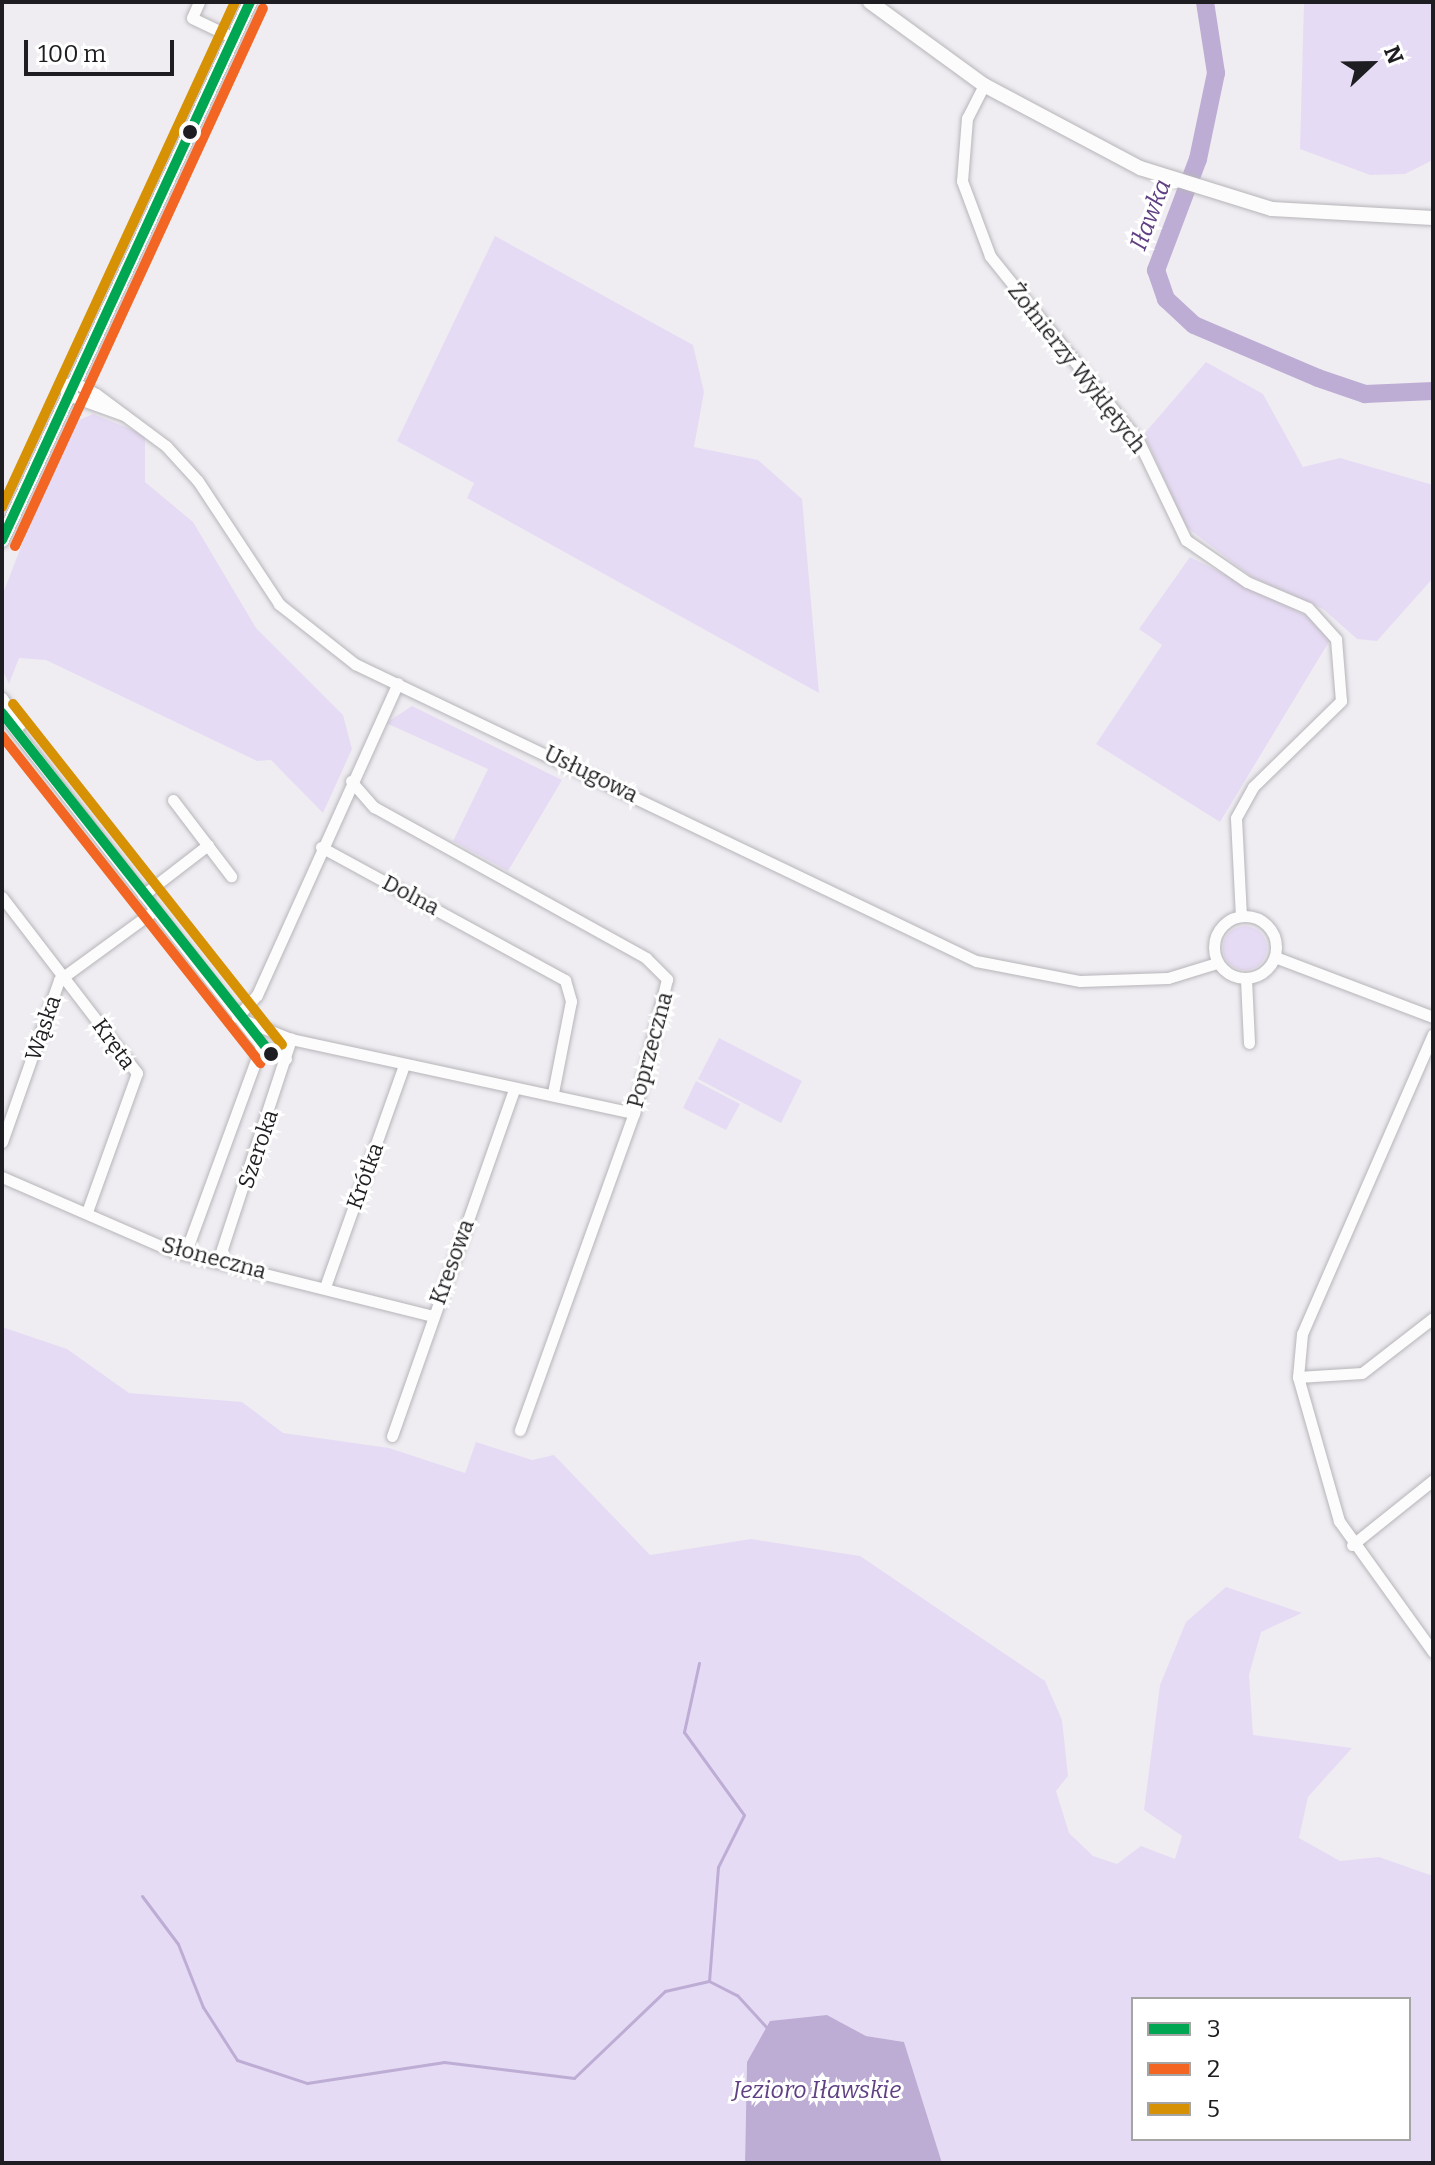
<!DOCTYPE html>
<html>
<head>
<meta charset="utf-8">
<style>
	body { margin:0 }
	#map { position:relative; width:1435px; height:2165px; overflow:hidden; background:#efedf2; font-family:Bitter,serif }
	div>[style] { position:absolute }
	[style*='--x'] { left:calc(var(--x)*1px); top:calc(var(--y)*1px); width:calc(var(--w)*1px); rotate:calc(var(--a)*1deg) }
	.green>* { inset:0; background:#e6dbf4 }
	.round { border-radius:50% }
	.water>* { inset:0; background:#bdadd4 }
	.stream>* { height:3px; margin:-1.5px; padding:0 1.5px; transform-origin:1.5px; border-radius:1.5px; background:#bdadd4 }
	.river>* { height:18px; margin:-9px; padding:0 9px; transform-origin:9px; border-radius:9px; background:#bdadd4 }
	.roads { filter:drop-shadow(0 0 2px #b7b5b9) drop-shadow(0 0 2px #b7b5b9) }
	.minor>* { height:11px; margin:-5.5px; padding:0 5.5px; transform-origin:5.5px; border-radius:5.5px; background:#fdfcfd }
	.minor>.ring { margin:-5.5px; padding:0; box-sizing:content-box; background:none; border:11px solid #fdfcfd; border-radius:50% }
	.major>* { height:14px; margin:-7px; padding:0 7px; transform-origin:7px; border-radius:7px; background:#fdfcfd }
	.bus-1>* { height:10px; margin:-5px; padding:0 5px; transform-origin:5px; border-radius:5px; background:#00a651 }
	.bus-2>* { height:10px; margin:-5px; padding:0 5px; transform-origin:5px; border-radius:5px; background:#f26522 }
	.bus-3>* { height:10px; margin:-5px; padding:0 5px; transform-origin:5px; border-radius:5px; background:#d69105 }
	.dots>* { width:22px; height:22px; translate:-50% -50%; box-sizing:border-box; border:4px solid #fff; border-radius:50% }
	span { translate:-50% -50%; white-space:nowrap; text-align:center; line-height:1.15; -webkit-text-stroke:6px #fff; paint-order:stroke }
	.street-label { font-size:22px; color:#1e1d21 }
	.water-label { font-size:24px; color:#604083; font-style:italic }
	.frame { position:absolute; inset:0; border:4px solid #1e1d21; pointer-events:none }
	.legend { position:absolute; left:1131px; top:1997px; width:280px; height:144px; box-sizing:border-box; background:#fff; border:2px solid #a5a5a6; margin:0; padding:10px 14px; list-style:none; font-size:24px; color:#1e1d21 }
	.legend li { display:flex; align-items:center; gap:16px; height:40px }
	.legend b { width:40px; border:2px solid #a5a5a6 }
	.north { position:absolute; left:1331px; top:24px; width:80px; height:80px; -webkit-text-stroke:6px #fff; paint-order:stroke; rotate:68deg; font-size:22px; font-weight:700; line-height:32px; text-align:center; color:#1e1d21 }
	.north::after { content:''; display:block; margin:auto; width:28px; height:36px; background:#1e1d21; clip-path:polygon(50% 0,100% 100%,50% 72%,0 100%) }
	.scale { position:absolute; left:24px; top:40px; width:150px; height:36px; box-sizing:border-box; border:4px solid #1e1d21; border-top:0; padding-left:10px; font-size:24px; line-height:28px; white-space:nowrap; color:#1e1d21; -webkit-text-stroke:6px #fff; paint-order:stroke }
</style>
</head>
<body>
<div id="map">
	<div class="green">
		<div style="clip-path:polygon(1304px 2px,1433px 2px,1433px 160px,1405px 174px,1370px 175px,1300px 149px)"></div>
		<div style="clip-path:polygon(495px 236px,693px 345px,704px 392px,694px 447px,758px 460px,802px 499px,819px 693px,467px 498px,474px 483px,397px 441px)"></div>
		<div style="clip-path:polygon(1206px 362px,1263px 394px,1303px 467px,1340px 458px,1433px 485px,1433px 578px,1377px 641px,1357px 639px,1323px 609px,1252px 577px,1185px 526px,1144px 434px)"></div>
		<div style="clip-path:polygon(93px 414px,145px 435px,145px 482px,193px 522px,256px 628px,343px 715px,352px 749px,323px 813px,271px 760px,257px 761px,46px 660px,19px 658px,9px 684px,2px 669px,2px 596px,68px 425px)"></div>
		<div style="clip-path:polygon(1190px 557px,1313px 619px,1330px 640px,1220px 822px,1096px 744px,1162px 645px,1139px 629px)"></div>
		<div style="clip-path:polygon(412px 706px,562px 780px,508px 871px,453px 841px,488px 769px,386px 723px)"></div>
		<div class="round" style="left:1223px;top:926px;width:44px;height:44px"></div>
		<div style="clip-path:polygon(719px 1038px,802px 1081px,781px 1123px,698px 1079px)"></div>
		<div style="clip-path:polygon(696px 1081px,740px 1104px,726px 1130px,683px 1108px)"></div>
		<div style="clip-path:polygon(evenodd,2px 1327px,67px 1349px,129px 1393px,242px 1402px,283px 1433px,389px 1448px,465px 1473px,476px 1442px,532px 1460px,554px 1455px,650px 1555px,751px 1539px,860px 1556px,1045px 1681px,1062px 1720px,1068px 1776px,1056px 1791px,1069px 1833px,1093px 1856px,1117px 1864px,1141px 1846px,1175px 1859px,1182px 1836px,1144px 1810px,1160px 1685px,1186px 1622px,1226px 1587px,1302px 1613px,1261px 1632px,1249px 1675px,1253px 1735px,1352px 1748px,1308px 1797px,1299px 1838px,1340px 1861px,1379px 1857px,1433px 1876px,1433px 2163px,942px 2163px,904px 2042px,866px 2036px,827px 2015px,769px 2030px,747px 2062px,745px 2163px,2px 2163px,2px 1327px,1133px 1999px,1409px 1999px,1409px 2139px,1133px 2139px,1133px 1999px)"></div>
	</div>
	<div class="water">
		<div style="clip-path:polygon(827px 2015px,866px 2036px,904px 2042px,942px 2163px,745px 2163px,747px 2062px,770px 2021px)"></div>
	</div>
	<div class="stream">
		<div style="--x:699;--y:1663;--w:71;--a:102.3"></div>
		<div style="--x:684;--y:1732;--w:102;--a:54.1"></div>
		<div style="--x:744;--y:1815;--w:58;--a:116.6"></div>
		<div style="--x:718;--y:1867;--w:114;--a:94.5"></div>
		<div style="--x:709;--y:1981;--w:31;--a:27"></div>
		<div style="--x:737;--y:1995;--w:47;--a:47.6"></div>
		<div style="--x:142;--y:1896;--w:60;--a:53.1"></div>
		<div style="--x:178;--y:1944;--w:68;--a:68.4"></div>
		<div style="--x:203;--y:2007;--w:63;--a:57.3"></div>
		<div style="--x:237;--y:2060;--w:74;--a:18.2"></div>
		<div style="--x:307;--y:2083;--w:139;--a:-8.7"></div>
		<div style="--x:444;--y:2062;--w:131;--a:7"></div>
		<div style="--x:574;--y:2078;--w:126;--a:-43.7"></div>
		<div style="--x:665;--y:1991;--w:45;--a:-12.8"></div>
	</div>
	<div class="river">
		<div style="--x:1205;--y:2;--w:72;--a:81.2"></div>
		<div style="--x:1216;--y:73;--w:88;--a:101.8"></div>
		<div style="--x:1198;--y:159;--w:119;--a:110.7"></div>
		<div style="--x:1156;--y:270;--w:31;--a:71"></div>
		<div style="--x:1166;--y:299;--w:38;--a:43"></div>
		<div style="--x:1194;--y:325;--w:135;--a:23.1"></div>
		<div style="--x:1318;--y:378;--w:50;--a:18.8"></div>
		<div style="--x:1365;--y:394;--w:68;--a:-2.5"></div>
	</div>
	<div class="roads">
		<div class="minor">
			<div style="--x:199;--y:2;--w:17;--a:114"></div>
			<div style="--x:192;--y:18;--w:47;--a:25.5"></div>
			<div style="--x:984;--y:85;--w:37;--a:117"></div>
			<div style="--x:967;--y:118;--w:63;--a:94.5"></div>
			<div style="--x:962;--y:181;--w:80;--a:69.5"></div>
			<div style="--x:990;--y:256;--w:236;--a:51.2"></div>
			<div style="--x:1138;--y:440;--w:111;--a:64.4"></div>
			<div style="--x:1186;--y:540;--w:74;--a:34.5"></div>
			<div style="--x:1247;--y:582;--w:66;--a:23.1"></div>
			<div style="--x:1308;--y:608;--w:42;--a:47.9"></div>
			<div style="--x:1336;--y:639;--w:62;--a:85.4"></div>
			<div style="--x:1341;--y:701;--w:123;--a:135.7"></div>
			<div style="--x:1253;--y:787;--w:35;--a:119"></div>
			<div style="--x:1236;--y:818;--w:98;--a:87.1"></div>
			<div style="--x:124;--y:415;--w:59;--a:-160.3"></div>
			<div style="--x:68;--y:395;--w:11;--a:-117"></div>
			<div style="--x:63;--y:385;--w:11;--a:-15"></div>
			<div style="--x:74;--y:382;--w:25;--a:29"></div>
			<div style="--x:96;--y:394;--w:87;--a:36.6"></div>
			<div style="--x:166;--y:446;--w:47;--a:47.6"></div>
			<div style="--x:198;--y:481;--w:147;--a:56.6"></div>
			<div style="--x:279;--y:604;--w:97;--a:38.3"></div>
			<div style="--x:355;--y:664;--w:688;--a:25.56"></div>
			<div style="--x:976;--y:961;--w:106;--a:10.9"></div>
			<div style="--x:1080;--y:981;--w:88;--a:-2"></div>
			<div style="--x:1168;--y:978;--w:51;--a:-17"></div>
			<div style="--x:2;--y:698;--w:32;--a:56"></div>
			<div style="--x:2;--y:713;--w:422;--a:52.1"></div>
			<div style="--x:261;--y:1046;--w:28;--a:27"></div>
			<div style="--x:351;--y:781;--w:35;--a:49"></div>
			<div style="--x:374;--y:807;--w:311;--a:29"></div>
			<div style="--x:646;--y:958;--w:30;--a:45"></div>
			<div style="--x:667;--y:979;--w:138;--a:103.8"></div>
			<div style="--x:634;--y:1113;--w:337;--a:109.8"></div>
			<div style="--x:173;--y:800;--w:96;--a:52.7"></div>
			<div style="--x:321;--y:847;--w:278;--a:28.6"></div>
			<div style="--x:565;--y:980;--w:22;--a:74"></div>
			<div style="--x:571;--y:1001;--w:94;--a:101.1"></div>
			<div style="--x:143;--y:895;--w:82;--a:-37.6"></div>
			<div style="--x:2;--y:897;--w:222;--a:52.5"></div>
			<div style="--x:137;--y:1073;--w:148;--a:109.8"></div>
			<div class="ring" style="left:1214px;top:916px;width:51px;height:51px"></div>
			<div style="--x:1275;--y:957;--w:169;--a:20.8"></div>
			<div style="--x:1246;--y:979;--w:64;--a:87.3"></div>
			<div style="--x:237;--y:1017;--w:30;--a:-48"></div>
			<div style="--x:257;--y:995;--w:342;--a:-65.7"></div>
			<div style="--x:241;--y:1019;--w:54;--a:21.8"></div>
			<div style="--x:291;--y:1039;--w:351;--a:12.2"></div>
			<div style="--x:1433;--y:1034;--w:327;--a:113.6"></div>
			<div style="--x:1302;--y:1334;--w:43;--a:95.3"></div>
			<div style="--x:1298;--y:1377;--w:150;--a:74.1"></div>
			<div style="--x:1339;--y:1521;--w:161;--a:54.3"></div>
			<div style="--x:2;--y:1142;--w:172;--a:-70.6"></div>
			<div style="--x:59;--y:980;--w:119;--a:-36.1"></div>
			<div style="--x:2;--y:1177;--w:185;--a:23.5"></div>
			<div style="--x:172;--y:1251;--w:269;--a:14"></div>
			<div style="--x:185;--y:1254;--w:221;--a:-69.9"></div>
			<div style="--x:219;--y:1258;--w:231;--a:-71.8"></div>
			<div style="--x:325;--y:1287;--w:236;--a:-70.4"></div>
			<div style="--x:1298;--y:1377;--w:64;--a:-3.6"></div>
			<div style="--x:1362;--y:1373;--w:90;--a:-37.8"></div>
			<div style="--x:392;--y:1436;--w:368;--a:-70.6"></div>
			<div style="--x:1352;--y:1545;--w:104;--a:-38.7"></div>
		</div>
		<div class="major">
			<div style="--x:870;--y:2;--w:141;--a:36.1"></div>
			<div style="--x:984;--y:85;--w:177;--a:28"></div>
			<div style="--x:1140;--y:168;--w:138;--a:17.3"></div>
			<div style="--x:1272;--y:209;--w:161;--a:3.2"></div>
			<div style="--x:2;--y:540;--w:592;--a:-65.25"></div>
		</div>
	</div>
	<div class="bus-1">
		<div style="--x:2;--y:540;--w:592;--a:-65.25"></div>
		<div style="--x:2;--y:713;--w:434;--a:51.7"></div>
	</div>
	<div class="bus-2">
		<div style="--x:15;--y:546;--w:592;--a:-65.25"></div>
		<div style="--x:2;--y:736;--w:417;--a:51.7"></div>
	</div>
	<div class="bus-3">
		<div style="--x:2;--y:507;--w:556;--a:-65.23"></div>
		<div style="--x:13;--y:704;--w:434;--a:51.7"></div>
	</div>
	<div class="dots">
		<div style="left:190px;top:132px;background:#1e1d21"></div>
		<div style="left:271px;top:1054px;background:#1e1d21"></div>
	</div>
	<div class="street-label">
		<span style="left:1077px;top:368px;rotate:52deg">Żołnierzy Wyklętych</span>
		<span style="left:591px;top:774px;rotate:26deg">Usługowa</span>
		<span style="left:411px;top:895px;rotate:28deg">Dolna</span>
		<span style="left:43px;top:1028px;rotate:-71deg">Wąska</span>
		<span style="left:114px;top:1044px;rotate:54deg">Kręta</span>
		<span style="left:650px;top:1050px;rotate:-75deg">Poprzeczna</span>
		<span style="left:258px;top:1149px;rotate:-71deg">Szeroka</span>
		<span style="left:365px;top:1176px;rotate:-70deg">Krótka</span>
		<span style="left:214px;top:1258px;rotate:15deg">Słoneczna</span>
		<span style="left:452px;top:1262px;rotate:-70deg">Kresowa</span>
	</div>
	<div class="water-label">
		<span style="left:1151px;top:215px;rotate:-69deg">Iławka</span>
		<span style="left:817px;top:2091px">Jezioro Iławskie</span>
	</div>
	<div class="frame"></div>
	<ul class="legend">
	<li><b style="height:10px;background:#00a651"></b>3</li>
	<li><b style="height:10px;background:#f26522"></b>2</li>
	<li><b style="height:10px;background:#d69105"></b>5</li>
	</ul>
	<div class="north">N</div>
	<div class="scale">100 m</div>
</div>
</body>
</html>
